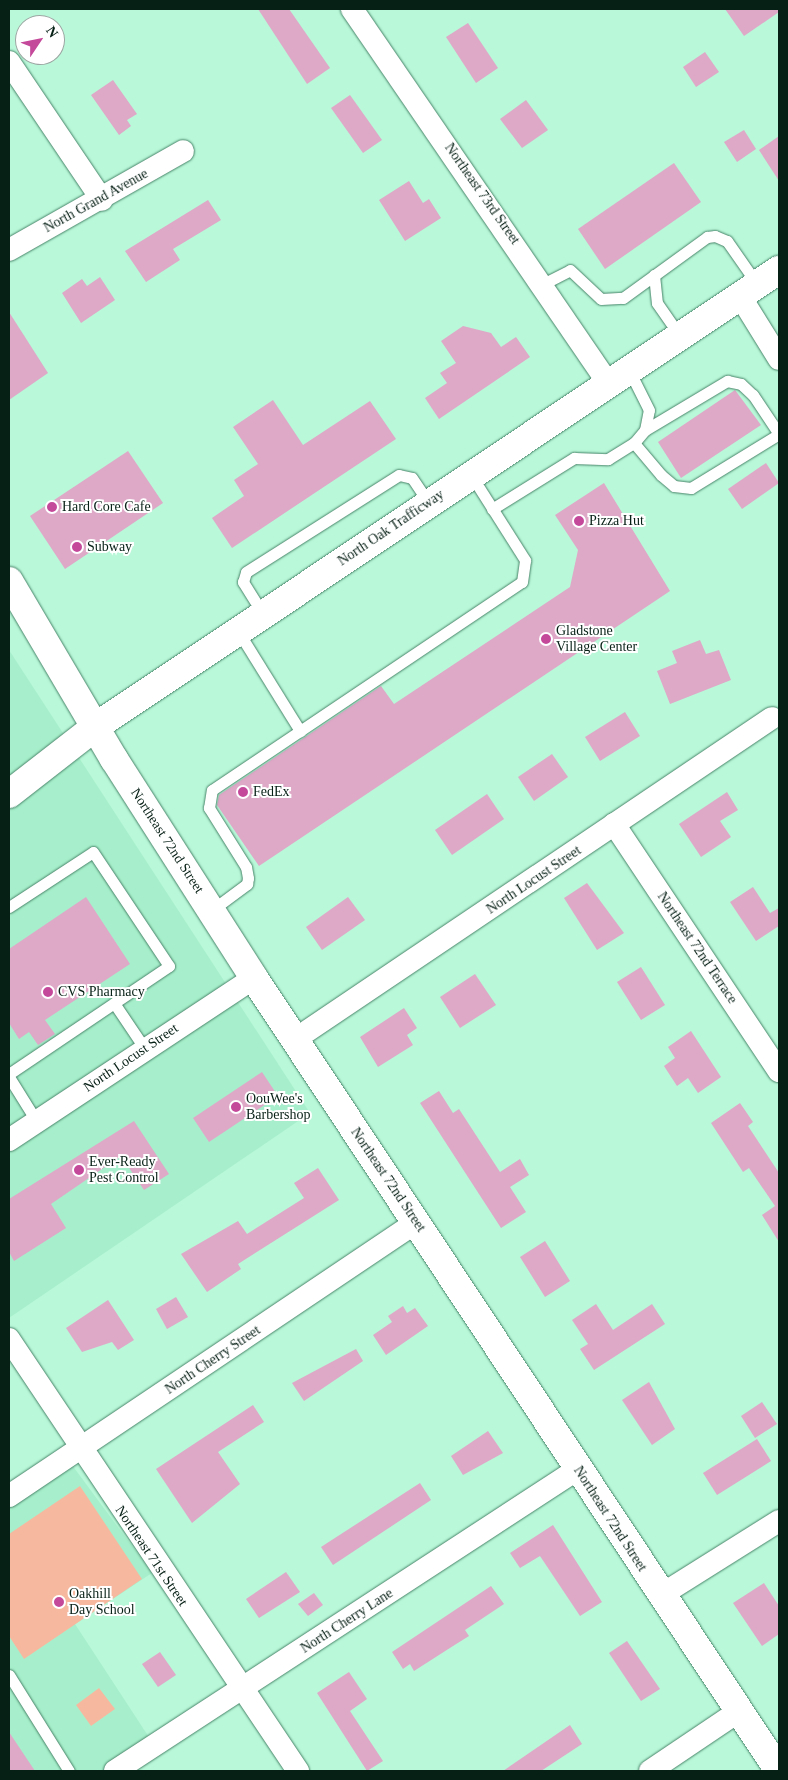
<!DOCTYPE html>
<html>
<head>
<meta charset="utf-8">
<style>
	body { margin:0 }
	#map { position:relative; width:788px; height:1780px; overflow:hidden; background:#b9f8d9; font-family:Georgia,serif }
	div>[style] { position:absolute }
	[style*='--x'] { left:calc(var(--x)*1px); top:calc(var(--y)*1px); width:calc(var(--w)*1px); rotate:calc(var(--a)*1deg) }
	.built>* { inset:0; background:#a7efcc }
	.green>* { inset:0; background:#f6b99f }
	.building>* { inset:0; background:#dea8c7 }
	.roads { filter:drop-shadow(0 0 1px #488469) drop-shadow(0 0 1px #488469) }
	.lane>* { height:11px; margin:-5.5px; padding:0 5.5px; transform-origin:5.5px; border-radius:5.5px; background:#fff }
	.street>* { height:22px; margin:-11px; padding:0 11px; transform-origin:11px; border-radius:11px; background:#fff }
	.secondary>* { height:28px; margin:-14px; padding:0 14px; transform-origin:14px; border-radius:14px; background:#fff }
	.dots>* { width:14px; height:14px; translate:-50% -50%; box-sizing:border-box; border:2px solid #fff; border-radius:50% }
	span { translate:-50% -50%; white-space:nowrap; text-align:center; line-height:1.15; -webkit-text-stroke:4px #fff; paint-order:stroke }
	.street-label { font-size:14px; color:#072016 }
	.poi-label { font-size:14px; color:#072016 }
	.left { translate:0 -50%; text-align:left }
	.frame { position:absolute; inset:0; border:10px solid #072016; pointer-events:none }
	.north { position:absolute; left:15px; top:15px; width:50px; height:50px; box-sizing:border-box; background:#fff; border:1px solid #9ca6a2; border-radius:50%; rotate:56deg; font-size:14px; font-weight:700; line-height:20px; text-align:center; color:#072016 }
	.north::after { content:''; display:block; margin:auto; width:18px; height:22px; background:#c4499b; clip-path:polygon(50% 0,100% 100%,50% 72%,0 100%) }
</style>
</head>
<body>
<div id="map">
	<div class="built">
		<div style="clip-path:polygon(9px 650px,310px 1113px,9px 1318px)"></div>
		<div style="clip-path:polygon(72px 1465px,152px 1573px,75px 1624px,158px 1751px,128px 1771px,9px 1771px,9px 1508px)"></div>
	</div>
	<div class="green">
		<div style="clip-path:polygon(80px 1486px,142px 1579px,24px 1659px,9px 1636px,9px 1534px)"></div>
		<div style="clip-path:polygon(99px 1688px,115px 1709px,91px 1726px,76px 1705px)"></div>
	</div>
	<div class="building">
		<div style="clip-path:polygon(258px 9px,289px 9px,330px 68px,307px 84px)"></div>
		<div style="clip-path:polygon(725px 9px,779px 9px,779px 12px,744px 36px)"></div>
		<div style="clip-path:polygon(468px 23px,498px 68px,476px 83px,446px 37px)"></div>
		<div style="clip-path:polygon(705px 52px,719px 72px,696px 87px,683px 67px)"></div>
		<div style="clip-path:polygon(113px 80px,137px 114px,127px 120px,131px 126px,119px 135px,91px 95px)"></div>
		<div style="clip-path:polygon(350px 95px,382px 140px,363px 153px,331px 108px)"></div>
		<div style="clip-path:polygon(526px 100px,548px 130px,522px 148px,500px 119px)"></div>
		<div style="clip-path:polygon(744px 130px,756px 149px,737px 162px,724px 142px)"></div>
		<div style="clip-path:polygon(779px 136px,779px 181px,759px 150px)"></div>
		<div style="clip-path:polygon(674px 163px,701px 202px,605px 269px,578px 229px)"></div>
		<div style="clip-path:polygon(409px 181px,423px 203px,429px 199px,441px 218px,405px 241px,379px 200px)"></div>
		<div style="clip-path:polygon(208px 200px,221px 220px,173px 249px,180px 260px,146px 282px,125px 251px)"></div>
		<div style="clip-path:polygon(100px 277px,115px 300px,81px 323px,62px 293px,82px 279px,87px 286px)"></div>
		<div style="clip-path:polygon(9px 312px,48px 373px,9px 400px)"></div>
		<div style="clip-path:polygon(463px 326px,491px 333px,501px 347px,516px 337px,530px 357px,439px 419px,425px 398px,447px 383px,440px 373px,456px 363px,441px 341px)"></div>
		<div style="clip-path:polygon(735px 390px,761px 425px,681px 478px,658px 442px)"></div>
		<div style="clip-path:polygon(273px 400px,303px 445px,370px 401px,396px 439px,232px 548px,212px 518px,244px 496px,234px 480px,258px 464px,233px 427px)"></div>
		<div style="clip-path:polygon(128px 451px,163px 503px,65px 569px,30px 516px)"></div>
		<div style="clip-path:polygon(766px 463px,779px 483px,742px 509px,728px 489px)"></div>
		<div style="clip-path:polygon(604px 483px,670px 591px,259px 866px,217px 805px,219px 795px,381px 686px,394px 704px,570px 587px,578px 550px,555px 515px)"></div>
		<div style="clip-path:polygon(700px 640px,706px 654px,719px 650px,731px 680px,670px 704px,657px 671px,677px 663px,672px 651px)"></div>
		<div style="clip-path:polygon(625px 712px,640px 736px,600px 761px,585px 737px)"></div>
		<div style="clip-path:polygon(552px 754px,568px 777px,534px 801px,518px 777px)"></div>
		<div style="clip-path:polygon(727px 792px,738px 810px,720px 821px,731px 837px,701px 857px,679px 824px)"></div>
		<div style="clip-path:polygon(487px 794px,504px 819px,452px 855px,435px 830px)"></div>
		<div style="clip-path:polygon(587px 883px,624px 933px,597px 950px,564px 898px)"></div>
		<div style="clip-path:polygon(753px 887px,770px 913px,779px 908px,779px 926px,756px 941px,730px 902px)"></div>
		<div style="clip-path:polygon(86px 897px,130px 964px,45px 1020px,55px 1034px,38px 1045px,29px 1032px,19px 1039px,9px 1023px,9px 949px)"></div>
		<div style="clip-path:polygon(348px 897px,365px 920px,322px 950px,306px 927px)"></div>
		<div style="clip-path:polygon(641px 967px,665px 1005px,641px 1020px,617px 982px)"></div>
		<div style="clip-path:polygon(475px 974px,496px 1005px,460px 1028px,440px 997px)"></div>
		<div style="clip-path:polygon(404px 1008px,417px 1028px,407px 1035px,413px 1045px,378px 1067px,360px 1037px)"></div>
		<div style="clip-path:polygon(691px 1031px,721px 1077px,698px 1093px,688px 1078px,677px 1086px,664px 1066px,675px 1058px,668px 1047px)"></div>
		<div style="clip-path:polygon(262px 1072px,278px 1096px,209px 1142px,193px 1118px)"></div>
		<div style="clip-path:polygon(439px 1091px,453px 1113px,459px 1109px,500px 1172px,520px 1159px,529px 1175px,510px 1187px,526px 1212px,501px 1228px,420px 1103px)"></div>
		<div style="clip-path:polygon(740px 1103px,753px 1122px,748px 1126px,779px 1173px,779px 1242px,762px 1215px,775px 1206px,749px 1168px,743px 1172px,711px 1123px)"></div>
		<div style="clip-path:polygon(134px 1121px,169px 1174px,144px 1190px,121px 1156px,51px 1204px,66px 1228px,14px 1261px,9px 1252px,9px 1199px)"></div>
		<div style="clip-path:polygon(318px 1168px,339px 1200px,238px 1264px,241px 1269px,207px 1292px,181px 1254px,238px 1221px,247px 1234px,304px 1198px,294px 1183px)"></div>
		<div style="clip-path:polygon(545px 1241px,570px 1281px,545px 1297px,520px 1257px)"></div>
		<div style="clip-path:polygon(176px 1297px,188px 1317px,167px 1329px,156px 1309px)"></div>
		<div style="clip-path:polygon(108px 1300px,134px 1340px,118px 1350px,112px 1342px,82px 1352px,66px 1328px)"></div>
		<div style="clip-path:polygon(596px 1304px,613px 1330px,652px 1304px,665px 1324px,594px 1370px,580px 1349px,588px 1344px,572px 1320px)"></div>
		<div style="clip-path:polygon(403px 1306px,407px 1313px,415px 1308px,428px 1326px,386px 1355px,373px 1335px,392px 1322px,388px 1316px)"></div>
		<div style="clip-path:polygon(356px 1349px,363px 1361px,304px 1401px,292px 1383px)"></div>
		<div style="clip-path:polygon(649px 1382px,675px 1429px,652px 1445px,622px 1400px)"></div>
		<div style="clip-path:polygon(762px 1402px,777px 1424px,755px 1438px,741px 1416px)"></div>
		<div style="clip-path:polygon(253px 1405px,264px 1422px,218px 1452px,240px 1484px,192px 1523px,156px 1469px)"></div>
		<div style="clip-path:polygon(488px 1431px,503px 1453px,463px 1475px,451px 1456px)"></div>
		<div style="clip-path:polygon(757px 1439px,771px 1461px,717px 1495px,703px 1473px)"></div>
		<div style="clip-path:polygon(420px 1483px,431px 1500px,333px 1565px,321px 1547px)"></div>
		<div style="clip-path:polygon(553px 1525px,602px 1602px,580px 1616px,540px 1556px,520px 1568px,510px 1553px)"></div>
		<div style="clip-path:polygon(286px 1572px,300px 1592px,259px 1618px,246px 1599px)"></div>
		<div style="clip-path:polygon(764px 1583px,779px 1606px,779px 1634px,762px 1646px,733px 1603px)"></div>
		<div style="clip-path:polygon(491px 1586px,504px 1604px,465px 1630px,469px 1636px,453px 1646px,414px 1671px,410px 1664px,403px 1669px,392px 1652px)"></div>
		<div style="clip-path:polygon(314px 1593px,323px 1605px,308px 1616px,298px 1604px)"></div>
		<div style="clip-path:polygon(627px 1641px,660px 1689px,641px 1701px,609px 1653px)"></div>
		<div style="clip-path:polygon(160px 1652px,176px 1675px,158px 1687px,142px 1664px)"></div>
		<div style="clip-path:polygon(349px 1672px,367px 1699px,350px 1711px,383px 1761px,367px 1771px,317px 1693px)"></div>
		<div style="clip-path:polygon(570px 1725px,582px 1744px,541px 1771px,503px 1771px)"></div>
		<div style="clip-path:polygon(9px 1732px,35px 1771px,9px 1771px)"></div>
	</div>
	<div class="roads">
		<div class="lane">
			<div style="--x:654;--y:275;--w:28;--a:84"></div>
			<div style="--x:657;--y:303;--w:40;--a:55.1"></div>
			<div style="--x:543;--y:284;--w:30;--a:-27"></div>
			<div style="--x:570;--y:270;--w:42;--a:43.1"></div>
			<div style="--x:601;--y:299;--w:22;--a:-3"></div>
			<div style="--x:623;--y:298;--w:104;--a:-36"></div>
			<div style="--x:707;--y:237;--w:8;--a:-7"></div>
			<div style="--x:715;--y:236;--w:13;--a:23"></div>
			<div style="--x:727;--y:241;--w:52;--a:55.1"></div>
			<div style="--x:645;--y:430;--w:96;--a:-30.9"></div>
			<div style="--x:727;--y:381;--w:14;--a:12"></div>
			<div style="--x:741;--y:384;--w:16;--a:43"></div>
			<div style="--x:753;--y:395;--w:47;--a:56.3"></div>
			<div style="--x:634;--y:443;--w:42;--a:49.8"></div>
			<div style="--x:661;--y:475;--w:17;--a:40"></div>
			<div style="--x:674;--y:486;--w:17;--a:7"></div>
			<div style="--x:691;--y:488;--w:103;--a:-31.5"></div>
			<div style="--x:492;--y:509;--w:97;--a:-31.9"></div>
			<div style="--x:574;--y:458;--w:34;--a:2"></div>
			<div style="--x:608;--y:459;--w:31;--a:-32"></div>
			<div style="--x:634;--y:443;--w:17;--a:-50"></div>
			<div style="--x:645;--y:430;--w:20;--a:-79"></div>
			<div style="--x:649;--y:410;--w:45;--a:-116.6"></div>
			<div style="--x:263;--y:614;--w:38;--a:-122"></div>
			<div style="--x:243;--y:582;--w:10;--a:-73"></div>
			<div style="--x:246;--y:572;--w:181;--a:-32.4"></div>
			<div style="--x:399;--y:475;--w:13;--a:13"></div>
			<div style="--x:412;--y:478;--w:30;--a:56"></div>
			<div style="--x:238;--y:631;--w:118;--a:58.2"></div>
			<div style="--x:9;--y:907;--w:100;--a:-33.2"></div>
			<div style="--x:93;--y:852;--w:137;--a:56.3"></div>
			<div style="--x:169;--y:966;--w:193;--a:146"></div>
			<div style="--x:212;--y:910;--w:44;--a:-36.6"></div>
			<div style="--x:247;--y:884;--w:6;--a:-81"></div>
			<div style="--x:248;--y:878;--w:11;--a:-100"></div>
			<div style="--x:246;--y:867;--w:70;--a:-122.1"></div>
			<div style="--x:209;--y:808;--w:18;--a:-81"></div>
			<div style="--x:212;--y:790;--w:373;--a:-33.9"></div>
			<div style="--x:522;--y:582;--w:22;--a:-82"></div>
			<div style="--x:525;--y:560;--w:101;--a:-122.4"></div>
			<div style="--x:114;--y:1003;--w:55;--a:56"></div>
			<div style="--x:9;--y:1077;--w:53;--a:58.1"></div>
			<div style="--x:9;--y:1675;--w:113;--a:58"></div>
		</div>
		<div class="street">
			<div style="--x:352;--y:9;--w:453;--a:55.6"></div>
			<div style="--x:9;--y:62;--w:166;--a:56"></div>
			<div style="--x:9;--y:250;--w:200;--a:-29.6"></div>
			<div style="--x:740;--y:296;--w:74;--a:58.2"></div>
			<div style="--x:614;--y:824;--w:297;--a:56.3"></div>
			<div style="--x:294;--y:1040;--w:576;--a:-33.97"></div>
			<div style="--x:9;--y:1140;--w:294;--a:-33.5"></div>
			<div style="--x:9;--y:1339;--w:520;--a:56.22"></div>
			<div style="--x:9;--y:1496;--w:490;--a:-33.9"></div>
			<div style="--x:661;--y:1595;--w:139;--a:-32.1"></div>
			<div style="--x:115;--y:1771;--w:553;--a:-33.12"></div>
			<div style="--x:650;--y:1771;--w:107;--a:-34"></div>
		</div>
		<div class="secondary">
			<div style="--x:9;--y:581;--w:207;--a:59.5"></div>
			<div style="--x:114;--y:759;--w:260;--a:57.4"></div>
			<div style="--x:254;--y:978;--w:951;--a:56.49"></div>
			<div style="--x:9;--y:794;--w:109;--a:-37.9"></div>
			<div style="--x:95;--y:727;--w:823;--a:-33.75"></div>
		</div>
	</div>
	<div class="dots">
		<div style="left:52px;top:507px;background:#c4499b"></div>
		<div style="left:579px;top:521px;background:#c4499b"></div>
		<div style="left:77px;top:547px;background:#c4499b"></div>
		<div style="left:546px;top:639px;background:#c4499b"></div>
		<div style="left:243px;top:792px;background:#c4499b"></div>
		<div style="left:48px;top:992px;background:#c4499b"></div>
		<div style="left:236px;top:1107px;background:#c4499b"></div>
		<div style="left:79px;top:1170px;background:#c4499b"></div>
		<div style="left:59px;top:1602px;background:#c4499b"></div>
	</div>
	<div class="street-label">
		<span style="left:482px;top:194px;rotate:55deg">Northeast 73rd Street</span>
		<span style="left:96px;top:201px;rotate:-29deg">North Grand Avenue</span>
		<span style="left:391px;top:528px;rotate:-34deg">North Oak Trafficway</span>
		<span style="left:167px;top:841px;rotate:57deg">Northeast 72nd Street</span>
		<span style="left:534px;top:880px;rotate:-34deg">North Locust Street</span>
		<span style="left:697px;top:948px;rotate:56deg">Northeast 72nd Terrace</span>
		<span style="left:131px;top:1058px;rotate:-34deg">North Locust Street</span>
		<span style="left:388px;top:1180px;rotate:56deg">Northeast 72nd Street</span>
		<span style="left:213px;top:1360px;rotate:-34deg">North Cherry Street</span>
		<span style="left:610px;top:1519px;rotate:57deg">Northeast 72nd Street</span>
		<span style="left:151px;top:1556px;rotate:56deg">Northeast 71st Street</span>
		<span style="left:347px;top:1621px;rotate:-33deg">North Cherry Lane</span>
	</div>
	<div class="poi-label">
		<span class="left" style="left:62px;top:507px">Hard Core Cafe</span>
		<span class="left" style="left:589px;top:521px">Pizza Hut</span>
		<span class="left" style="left:87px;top:547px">Subway</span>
		<span class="left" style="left:556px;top:639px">Gladstone<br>Village Center</span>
		<span class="left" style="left:253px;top:792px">FedEx</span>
		<span class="left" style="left:58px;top:992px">CVS Pharmacy</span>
		<span class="left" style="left:246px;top:1107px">OouWee's<br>Barbershop</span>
		<span class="left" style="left:89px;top:1170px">Ever-Ready<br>Pest Control</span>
		<span class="left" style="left:69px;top:1602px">Oakhill<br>Day School</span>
	</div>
	<div class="frame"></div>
	<div class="north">N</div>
</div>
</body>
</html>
